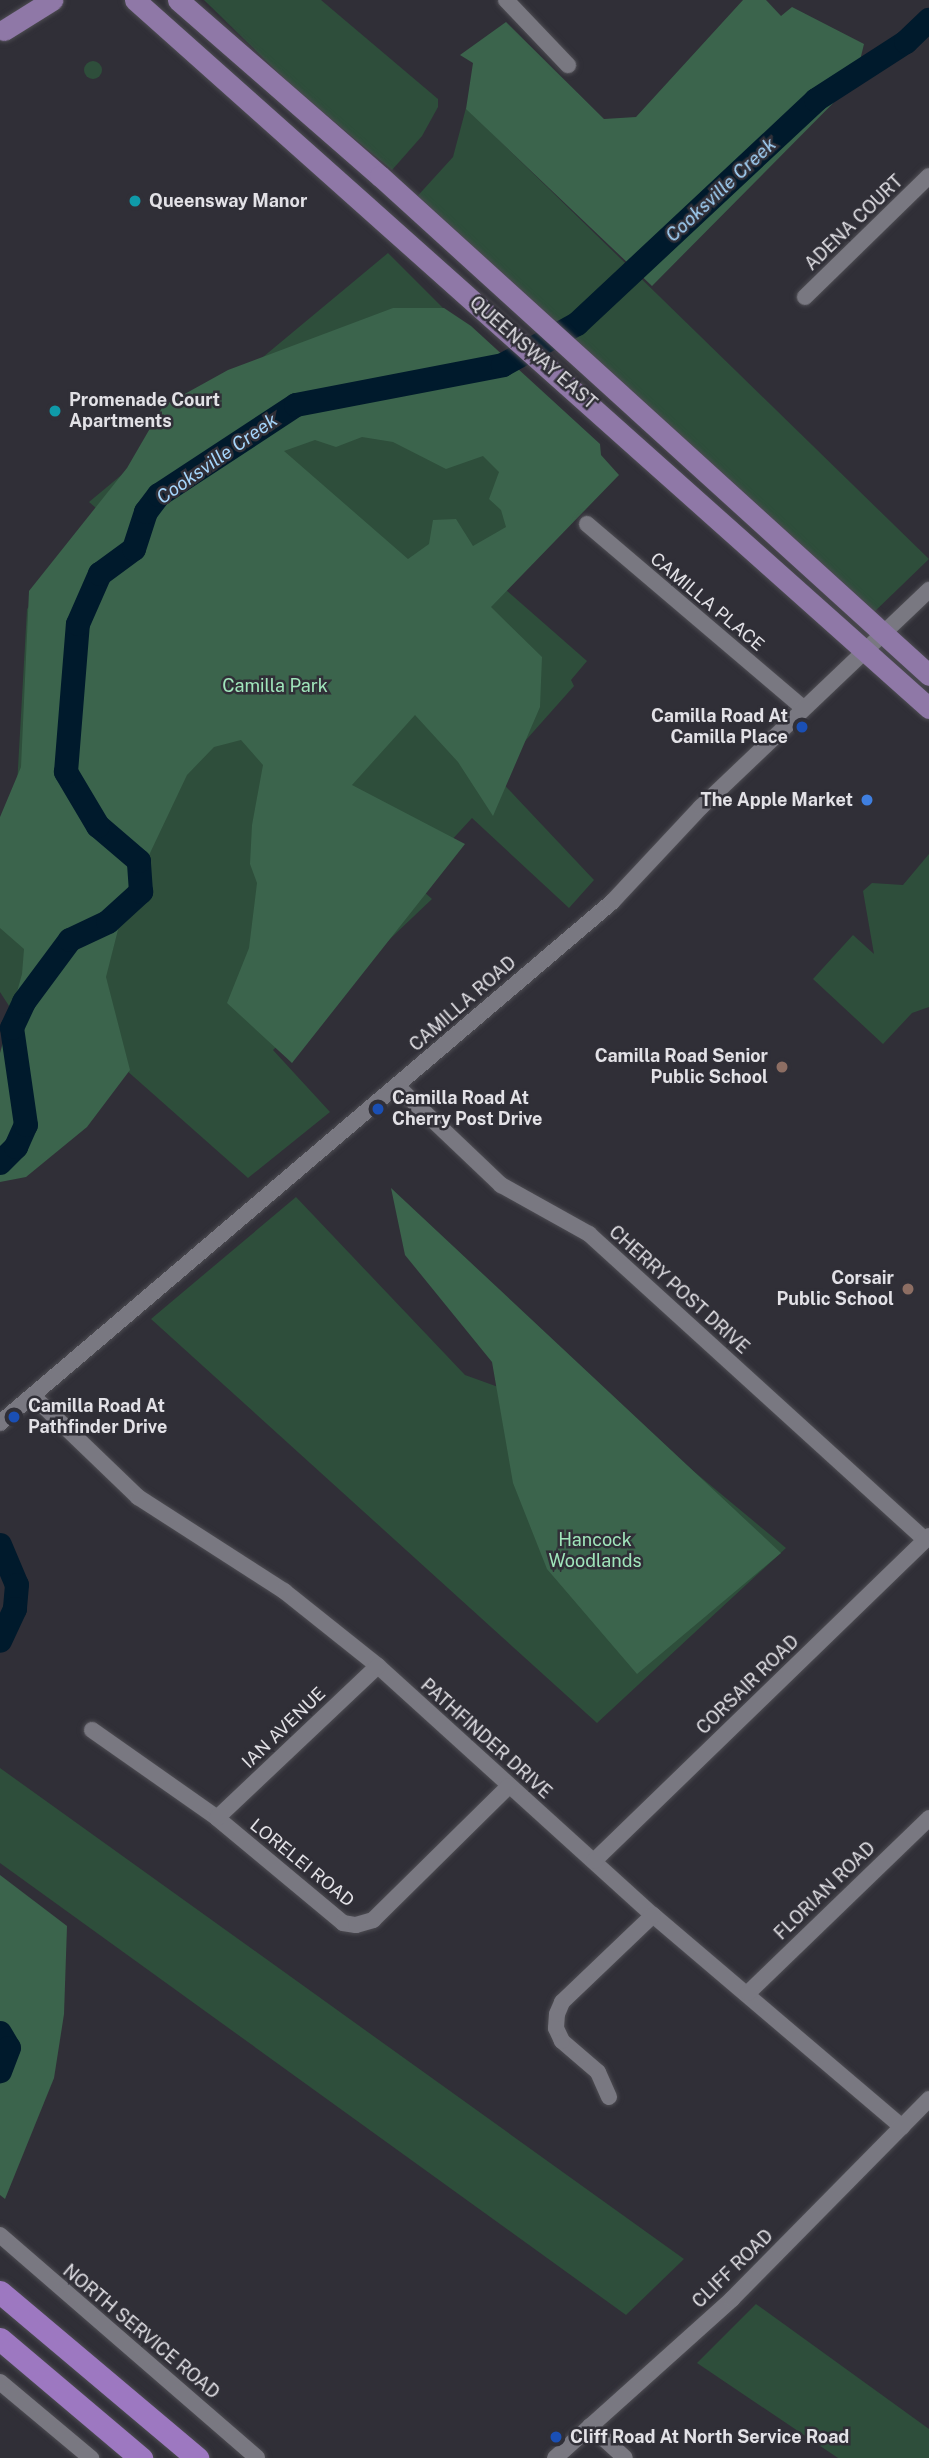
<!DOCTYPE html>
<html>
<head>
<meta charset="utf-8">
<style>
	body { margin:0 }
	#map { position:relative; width:929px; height:2458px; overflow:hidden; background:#302f37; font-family:"Public Sans",sans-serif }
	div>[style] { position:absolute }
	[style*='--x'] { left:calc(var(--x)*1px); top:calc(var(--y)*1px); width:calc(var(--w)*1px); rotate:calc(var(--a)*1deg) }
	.green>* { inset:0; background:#2e4e3b }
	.round { border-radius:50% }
	.forest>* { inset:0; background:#3b644c }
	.river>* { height:24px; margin:-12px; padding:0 12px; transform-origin:12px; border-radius:12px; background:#001a2c }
	.roads { filter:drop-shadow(0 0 2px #4d4c52) drop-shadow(0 0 2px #4d4c52) }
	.minor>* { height:16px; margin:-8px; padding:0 8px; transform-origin:8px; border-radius:8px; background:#797881 }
	.major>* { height:21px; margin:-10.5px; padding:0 10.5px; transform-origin:10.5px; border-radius:10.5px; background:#8f78a7 }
	.highway>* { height:23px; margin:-11.5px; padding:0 11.5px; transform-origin:11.5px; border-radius:11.5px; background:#9d78c1 }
	.dots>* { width:19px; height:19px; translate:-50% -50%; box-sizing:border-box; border:4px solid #302f37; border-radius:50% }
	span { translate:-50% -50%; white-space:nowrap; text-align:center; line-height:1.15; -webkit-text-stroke:5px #302f37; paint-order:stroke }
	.poi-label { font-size:18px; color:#e2e1e6; font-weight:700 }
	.left { translate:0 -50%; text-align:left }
	.right { translate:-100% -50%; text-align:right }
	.street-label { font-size:18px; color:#e2e1e6 }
	.park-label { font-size:18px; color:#a0e5bb }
	.water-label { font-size:19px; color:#a5d5fb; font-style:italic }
</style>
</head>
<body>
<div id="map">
	<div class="green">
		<div style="clip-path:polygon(204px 0,321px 0,438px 99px,438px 107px,422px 136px,392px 170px,295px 89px)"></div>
		<div class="round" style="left:84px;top:61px;width:18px;height:18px"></div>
		<div style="clip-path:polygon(466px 108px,929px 559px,871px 615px,413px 201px,453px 157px)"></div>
		<div style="clip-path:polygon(388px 253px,610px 475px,506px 590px,587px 661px,571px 680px,574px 686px,495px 775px,594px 880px,569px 908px,472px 818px,413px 882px,432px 899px,273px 1050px,330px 1112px,248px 1178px,108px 1054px,66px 1094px,0 992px,0 819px,16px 803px,27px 609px,109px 519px,89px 502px)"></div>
		<div style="clip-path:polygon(929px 854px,929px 1007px,912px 1013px,883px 1044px,813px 979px,853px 935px,874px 954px,863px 891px,872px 883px,903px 885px)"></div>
		<div style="clip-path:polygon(296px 1197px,465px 1375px,548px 1405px,632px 1420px,786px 1548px,597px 1723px,151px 1319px)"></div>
		<div style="clip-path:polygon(0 1768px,684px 2259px,626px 2315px,0 1863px)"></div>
		<div style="clip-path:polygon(756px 2304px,929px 2429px,929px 2458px,838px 2458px,697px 2363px)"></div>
	</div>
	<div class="forest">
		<div style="clip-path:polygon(743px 0,766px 0,781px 16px,792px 7px,864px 44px,855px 81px,652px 286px,466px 109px,473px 63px,460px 55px,506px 22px,604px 119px,636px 117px)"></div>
		<div style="clip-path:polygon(evenodd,393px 308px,444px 308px,471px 326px,600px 444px,601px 455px,619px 475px,491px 607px,542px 657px,540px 707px,493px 816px,458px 762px,415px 715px,352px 785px,465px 844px,292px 1063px,227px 1003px,249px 948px,257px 883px,250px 864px,252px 825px,263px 765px,241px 740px,214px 747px,187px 775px,123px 910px,106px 977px,130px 1070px,87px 1127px,26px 1177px,0 1182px,0 1053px,22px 974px,24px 949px,0 928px,0 817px,21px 767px,29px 591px,127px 468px,163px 406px,228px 370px,393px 308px,362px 437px,393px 442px,446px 469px,483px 456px,499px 472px,489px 499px,501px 510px,506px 527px,473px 546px,456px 519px,433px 520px,429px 544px,408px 559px,284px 451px,315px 440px,336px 447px,362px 437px)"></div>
		<div style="clip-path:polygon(391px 1188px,781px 1553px,637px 1674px,547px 1569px,513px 1483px,492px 1362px,405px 1255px)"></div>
		<div style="clip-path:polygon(0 1875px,67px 1926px,64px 2014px,54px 2078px,5px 2199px,0 2195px)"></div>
	</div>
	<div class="river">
		<div style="--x:0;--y:1163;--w:23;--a:-45"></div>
		<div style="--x:16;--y:1147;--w:24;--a:-66"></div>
		<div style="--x:26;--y:1125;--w:98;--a:-98.2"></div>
		<div style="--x:12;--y:1028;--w:29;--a:-65"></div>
		<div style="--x:24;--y:1002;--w:77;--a:-53.4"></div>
		<div style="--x:70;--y:940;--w:42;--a:-25.3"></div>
		<div style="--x:108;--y:922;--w:45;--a:-42.3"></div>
		<div style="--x:141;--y:892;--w:31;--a:-94"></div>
		<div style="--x:139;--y:861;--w:54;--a:-139.5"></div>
		<div style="--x:98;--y:826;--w:63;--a:-120.7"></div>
		<div style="--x:66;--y:772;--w:148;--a:-85.4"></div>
		<div style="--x:78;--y:624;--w:55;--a:-66.3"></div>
		<div style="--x:100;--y:574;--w:42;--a:-36.3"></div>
		<div style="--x:134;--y:549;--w:39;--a:-72"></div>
		<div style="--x:146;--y:512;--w:21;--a:-53"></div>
		<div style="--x:159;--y:495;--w:164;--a:-33.3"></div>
		<div style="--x:296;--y:405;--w:211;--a:-10.9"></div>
		<div style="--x:503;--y:365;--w:85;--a:-29"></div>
		<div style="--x:577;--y:324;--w:328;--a:-43.1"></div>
		<div style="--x:816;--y:100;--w:107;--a:-32.8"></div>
		<div style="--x:906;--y:42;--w:32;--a:-44"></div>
		<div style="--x:0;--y:1545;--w:43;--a:67"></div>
		<div style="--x:17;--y:1585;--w:24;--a:95"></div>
		<div style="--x:15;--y:1609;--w:35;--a:115"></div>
		<div style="--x:0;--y:2033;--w:17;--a:59"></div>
		<div style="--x:9;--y:2048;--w:25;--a:111"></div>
	</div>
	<div class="roads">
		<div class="minor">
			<div style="--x:506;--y:0;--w:90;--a:46.4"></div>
			<div style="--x:805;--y:297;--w:173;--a:-44.3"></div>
			<div style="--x:587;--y:524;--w:284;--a:40.4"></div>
			<div style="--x:397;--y:1086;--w:144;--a:43.6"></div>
			<div style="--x:501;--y:1185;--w:101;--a:29.1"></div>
			<div style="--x:589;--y:1234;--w:454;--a:42.3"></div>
			<div style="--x:33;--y:1396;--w:146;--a:43.9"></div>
			<div style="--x:138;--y:1497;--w:174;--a:32.8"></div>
			<div style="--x:284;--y:1591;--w:120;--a:38.6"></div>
			<div style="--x:378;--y:1666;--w:371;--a:42.2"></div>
			<div style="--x:653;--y:1915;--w:327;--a:40.4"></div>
			<div style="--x:0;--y:1423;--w:804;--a:-40.41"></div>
			<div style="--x:612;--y:902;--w:130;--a:-46.9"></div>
			<div style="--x:701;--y:807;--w:315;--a:-43.6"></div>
			<div style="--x:92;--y:1730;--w:153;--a:35.1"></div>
			<div style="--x:217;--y:1818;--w:164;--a:39.8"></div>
			<div style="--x:343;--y:1923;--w:13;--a:9"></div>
			<div style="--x:356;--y:1925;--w:18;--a:-16"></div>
			<div style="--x:373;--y:1920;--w:190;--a:-44.6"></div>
			<div style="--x:217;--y:1818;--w:221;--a:-43.4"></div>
			<div style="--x:594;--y:1861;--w:467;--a:-44.1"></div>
			<div style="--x:748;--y:1993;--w:252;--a:-44"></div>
			<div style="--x:609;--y:2097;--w:27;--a:-114"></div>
			<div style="--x:598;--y:2072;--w:48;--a:-139.3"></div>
			<div style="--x:562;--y:2041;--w:14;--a:-115"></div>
			<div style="--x:556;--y:2028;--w:14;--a:-86"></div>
			<div style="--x:557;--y:2014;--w:13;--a:-67"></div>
			<div style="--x:562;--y:2002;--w:126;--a:-43.7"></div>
			<div style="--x:0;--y:2235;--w:340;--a:40.9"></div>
			<div style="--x:0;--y:2382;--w:119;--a:39.9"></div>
			<div style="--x:590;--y:2426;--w:47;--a:42.4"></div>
			<div style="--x:555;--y:2458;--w:238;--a:-41.9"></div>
			<div style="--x:732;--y:2299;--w:281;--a:-45.4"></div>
		</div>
		<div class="major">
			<div style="--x:135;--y:0;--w:1064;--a:41.72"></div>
			<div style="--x:178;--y:0;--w:268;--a:41.1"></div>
			<div style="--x:380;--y:176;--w:742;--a:42.27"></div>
			<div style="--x:4;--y:30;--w:57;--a:-32"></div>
		</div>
		<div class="highway">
			<div style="--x:0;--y:2292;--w:258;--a:40.1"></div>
			<div style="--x:0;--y:2339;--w:185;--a:40.2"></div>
		</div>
	</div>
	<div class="dots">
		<div style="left:135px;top:201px;background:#0f9aa8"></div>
		<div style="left:55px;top:411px;background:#0f9aa8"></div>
		<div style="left:802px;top:727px;background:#1a4fb4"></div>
		<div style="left:867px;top:800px;background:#3f7fe0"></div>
		<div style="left:782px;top:1067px;background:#8d6e63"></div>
		<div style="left:378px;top:1109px;background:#1a4fb4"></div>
		<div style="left:908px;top:1289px;background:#8d6e63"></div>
		<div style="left:14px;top:1417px;background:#1a4fb4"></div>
		<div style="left:556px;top:2437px;background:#1a4fb4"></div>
	</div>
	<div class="poi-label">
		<span class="left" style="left:149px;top:201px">Queensway Manor</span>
		<span class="left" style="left:69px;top:411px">Promenade Court<br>Apartments</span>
		<span class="right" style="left:788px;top:727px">Camilla Road At<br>Camilla Place</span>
		<span class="right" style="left:853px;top:800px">The Apple Market</span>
		<span class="right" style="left:768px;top:1067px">Camilla Road Senior<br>Public School</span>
		<span class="left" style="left:392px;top:1109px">Camilla Road At<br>Cherry Post Drive</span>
		<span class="right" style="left:894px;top:1289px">Corsair<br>Public School</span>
		<span class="left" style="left:28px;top:1417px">Camilla Road At<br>Pathfinder Drive</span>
		<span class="left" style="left:570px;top:2437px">Cliff Road At North Service Road</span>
	</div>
	<div class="street-label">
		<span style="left:854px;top:223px;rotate:-44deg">ADENA COURT</span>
		<span style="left:533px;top:353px;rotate:41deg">QUEENSWAY EAST</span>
		<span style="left:707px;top:602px;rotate:40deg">CAMILLA PLACE</span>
		<span style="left:463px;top:1004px;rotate:-41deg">CAMILLA ROAD</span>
		<span style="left:679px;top:1290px;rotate:42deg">CHERRY POST DRIVE</span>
		<span style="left:748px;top:1685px;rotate:-44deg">CORSAIR ROAD</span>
		<span style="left:284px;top:1728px;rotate:-44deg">IAN AVENUE</span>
		<span style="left:486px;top:1739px;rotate:42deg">PATHFINDER DRIVE</span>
		<span style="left:302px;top:1863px;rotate:39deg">LORELEI ROAD</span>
		<span style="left:825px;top:1891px;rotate:-44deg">FLORIAN ROAD</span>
		<span style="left:733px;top:2269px;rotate:-44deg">CLIFF ROAD</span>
		<span style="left:141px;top:2332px;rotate:40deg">NORTH SERVICE ROAD</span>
	</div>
	<div class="park-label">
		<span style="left:275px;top:686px">Camilla Park</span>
		<span style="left:595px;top:1551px">Hancock<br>Woodlands</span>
	</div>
	<div class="water-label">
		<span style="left:721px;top:190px;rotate:-43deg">Cooksville Creek</span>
		<span style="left:217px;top:459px;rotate:-35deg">Cooksville Creek</span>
	</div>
</div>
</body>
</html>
